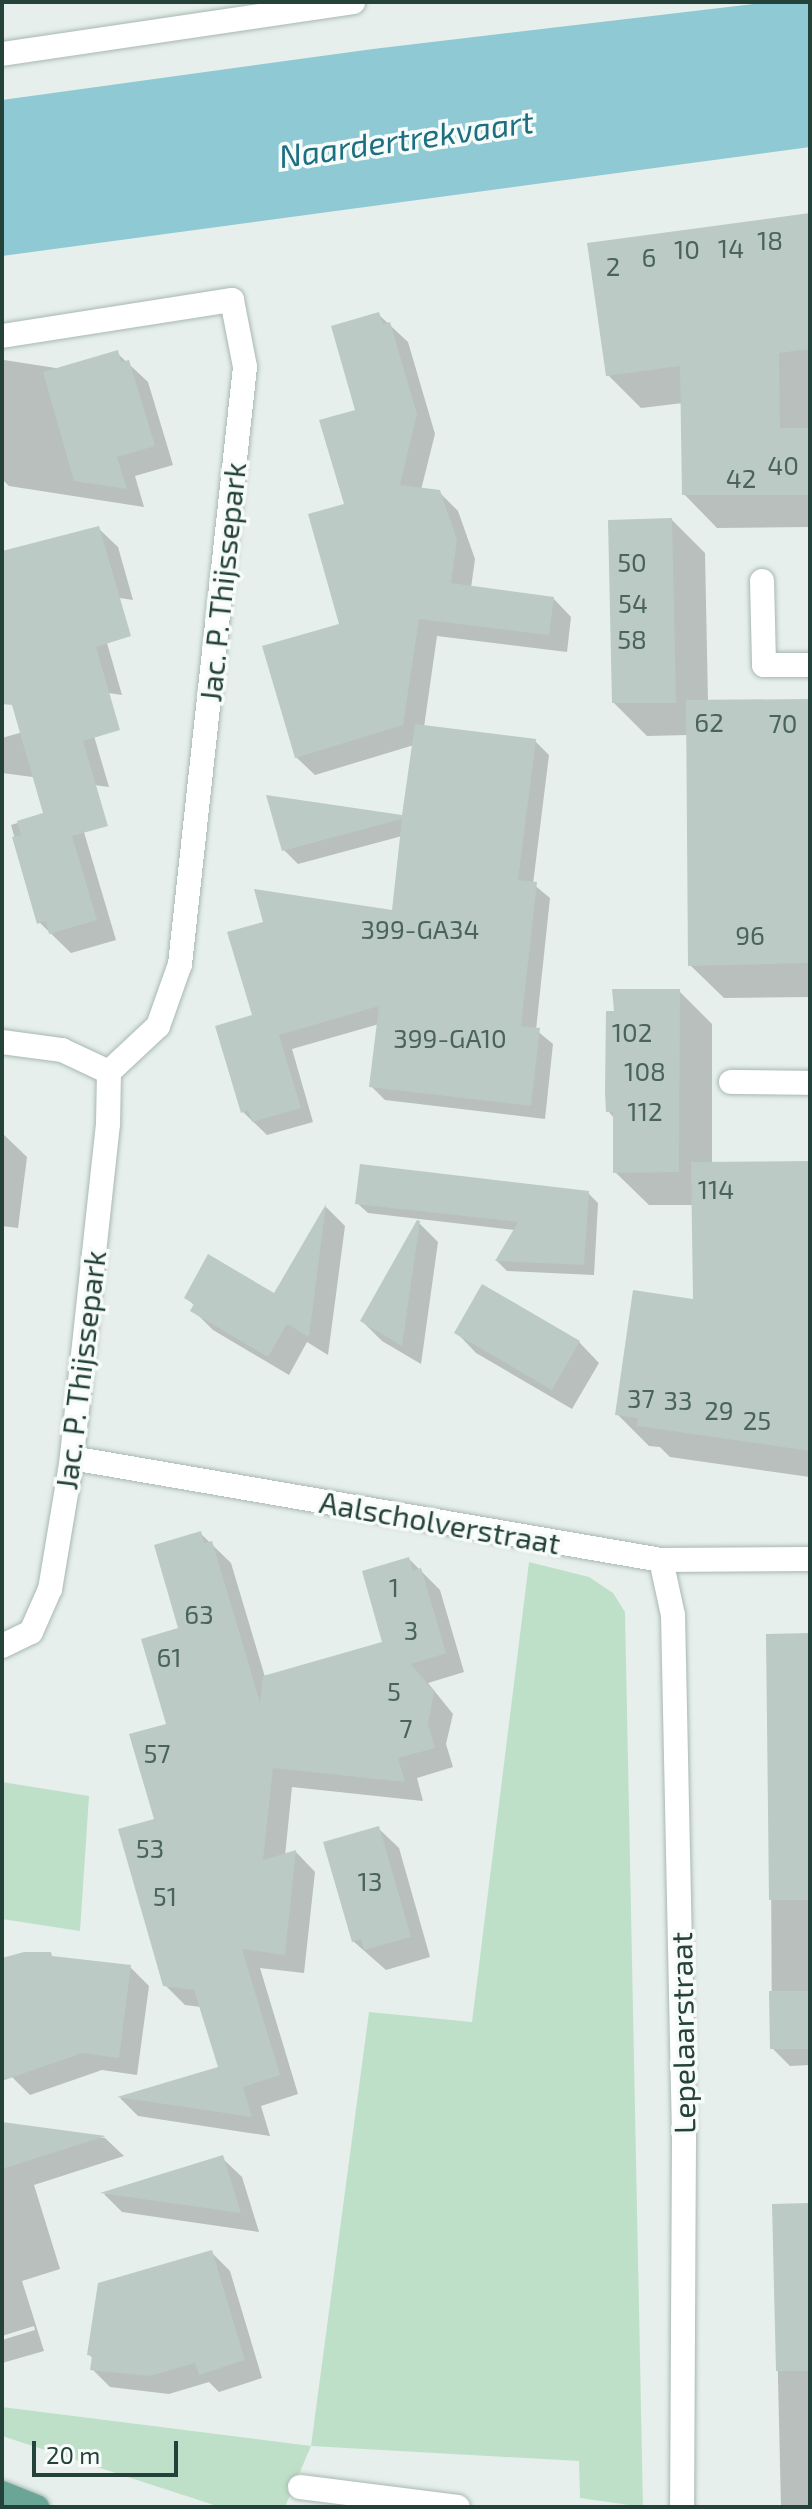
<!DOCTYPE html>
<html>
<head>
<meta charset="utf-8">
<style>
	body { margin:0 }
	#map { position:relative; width:812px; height:2509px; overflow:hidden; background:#e6efeb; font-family:"Exo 2",sans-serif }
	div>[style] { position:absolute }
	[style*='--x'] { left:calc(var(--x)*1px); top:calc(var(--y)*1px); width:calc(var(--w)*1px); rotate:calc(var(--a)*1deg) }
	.green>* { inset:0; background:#bfe0c8 }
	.water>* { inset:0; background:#8ec9d4 }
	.shadow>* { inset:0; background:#0003 }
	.building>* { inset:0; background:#bbcac4 }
	.roads { filter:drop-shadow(0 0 2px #a8b8b2) drop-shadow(0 0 2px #a8b8b2) }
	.minor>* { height:24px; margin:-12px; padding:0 12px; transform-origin:12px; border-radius:12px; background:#fff }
	.major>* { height:24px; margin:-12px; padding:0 12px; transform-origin:12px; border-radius:12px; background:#6aa596 }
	span { translate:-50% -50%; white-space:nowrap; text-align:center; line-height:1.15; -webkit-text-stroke:7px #f7fbf9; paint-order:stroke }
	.number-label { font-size:26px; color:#4a645c }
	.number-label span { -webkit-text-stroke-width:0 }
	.street-label { font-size:30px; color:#24423a }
	.water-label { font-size:32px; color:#1c6f80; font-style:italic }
	.frame { position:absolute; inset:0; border:4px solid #24423a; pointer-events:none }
	.scale { position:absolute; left:32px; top:2441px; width:146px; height:36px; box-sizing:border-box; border:4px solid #24423a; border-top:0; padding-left:10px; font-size:24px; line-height:28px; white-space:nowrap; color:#24423a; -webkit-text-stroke:6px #f7fbf9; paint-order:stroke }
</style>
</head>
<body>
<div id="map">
	<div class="green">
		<div style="clip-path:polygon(529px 1562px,589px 1577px,613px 1593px,625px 1612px,643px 2507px,580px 2498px,579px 2461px,311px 2446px,285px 2507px,220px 2507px,2px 2436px,2px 2407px,311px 2446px,369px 2012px,472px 2022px)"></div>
		<div style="clip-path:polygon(2px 1782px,89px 1796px,80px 1931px,2px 1919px)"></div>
	</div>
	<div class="water">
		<div style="clip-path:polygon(771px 2px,810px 2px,810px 147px,2px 256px,2px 100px,373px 49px)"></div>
	</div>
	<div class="shadow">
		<div style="clip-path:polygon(810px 215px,810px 527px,717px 528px,684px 494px,683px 403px,641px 408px,608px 375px)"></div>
		<div style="clip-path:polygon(379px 315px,408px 342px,435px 434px,421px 490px,439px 492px,458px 511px,475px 559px,471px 588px,553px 598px,571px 617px,567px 652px,437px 636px,424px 727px,535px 741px,549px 755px,533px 884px,550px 898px,536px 1030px,553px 1044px,545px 1119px,385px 1100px,371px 1086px,379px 1024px,292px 1049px,313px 1122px,267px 1135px,243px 1112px,254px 1016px,393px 913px,402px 836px,298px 864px,284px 850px,404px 817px,414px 745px,315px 775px,296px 757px,342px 626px,346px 505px,358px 411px)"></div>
		<div style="clip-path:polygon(117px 353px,148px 382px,173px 465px,135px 476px,144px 507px,9px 486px,2px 479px,4px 360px,62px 369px)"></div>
		<div style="clip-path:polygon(672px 520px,705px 553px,708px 702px,810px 701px,810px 997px,724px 998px,690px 965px,688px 735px,647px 736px,614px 703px)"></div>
		<div style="clip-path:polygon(98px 528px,118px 547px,133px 600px,2px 580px,2px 553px)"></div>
		<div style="clip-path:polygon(107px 643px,122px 695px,2px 677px,2px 646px)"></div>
		<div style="clip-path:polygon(75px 717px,94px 736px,109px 787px,2px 773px,2px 738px)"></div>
		<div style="clip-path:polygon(63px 809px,83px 829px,116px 940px,71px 953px,39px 922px,11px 825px)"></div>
		<div style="clip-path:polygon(679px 991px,712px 1024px,712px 1164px,810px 1162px,810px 1271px,693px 1205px,649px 1205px,615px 1172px,615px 1119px,608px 1111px)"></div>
		<div style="clip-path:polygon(2px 1133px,27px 1157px,18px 1228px,2px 1226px)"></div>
		<div style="clip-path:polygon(588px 1193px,598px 1203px,594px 1275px,507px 1271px,497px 1261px,515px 1230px,368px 1213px,357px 1203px)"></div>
		<div style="clip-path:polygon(326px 1207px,345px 1226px,328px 1355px,307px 1342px,289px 1375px,213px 1330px,193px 1310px,195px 1306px,186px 1297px,274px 1296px)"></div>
		<div style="clip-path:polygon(418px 1222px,438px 1242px,421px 1364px,382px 1341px,362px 1321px)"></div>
		<div style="clip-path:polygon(482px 1287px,579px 1342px,599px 1363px,572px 1409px,476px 1353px,456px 1332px)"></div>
		<div style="clip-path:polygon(810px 1298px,810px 1477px,670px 1457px,660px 1447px,649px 1446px,617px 1414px,695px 1302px)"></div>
		<div style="clip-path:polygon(200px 1533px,231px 1563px,265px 1677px,385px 1643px,409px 1559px,440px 1590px,464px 1672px,428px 1683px,453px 1714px,446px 1744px,453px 1767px,417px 1778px,423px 1801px,292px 1787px,285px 1856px,296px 1852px,315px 1872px,304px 1973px,260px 1968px,298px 2094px,261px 2106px,270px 2136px,138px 2116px,120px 2098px,221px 2068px,201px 2007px,185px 2005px,165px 1985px,157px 1820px,181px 1629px)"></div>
		<div style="clip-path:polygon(378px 1828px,399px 1848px,430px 1957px,386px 1970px,353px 1941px)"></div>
		<div style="clip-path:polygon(771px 1853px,810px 1854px,810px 2065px,790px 2066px,772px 2048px)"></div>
		<div style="clip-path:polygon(54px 1958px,130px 1967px,149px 1986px,137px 2075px,102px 2070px,30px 2095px,12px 2077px,2px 2045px,2px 1961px)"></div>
		<div style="clip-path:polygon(2px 2124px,105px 2138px,124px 2156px,34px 2185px,60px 2269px,22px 2281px,44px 2351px,2px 2363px,2px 2340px,35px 2330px,34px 2326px,2px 2336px)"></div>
		<div style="clip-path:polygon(222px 2158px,242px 2177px,259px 2232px,122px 2212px,104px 2194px)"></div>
		<div style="clip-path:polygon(810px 2205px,810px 2507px,781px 2507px,774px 2206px)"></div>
		<div style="clip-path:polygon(211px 2252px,230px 2271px,262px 2378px,219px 2392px,209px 2382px,169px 2394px,110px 2387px,92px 2369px,93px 2359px,89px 2354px)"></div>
	</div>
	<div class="building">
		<div style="clip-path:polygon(810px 213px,810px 349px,779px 353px,780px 428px,810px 428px,810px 495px,682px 495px,680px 366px,606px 376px,587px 243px)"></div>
		<div style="clip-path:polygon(379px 312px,383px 324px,390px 322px,417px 414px,400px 485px,440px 490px,457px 540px,451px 583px,554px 597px,549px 635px,419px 619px,403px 725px,295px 758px,262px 646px,339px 624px,308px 514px,344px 504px,319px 420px,355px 410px,331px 326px)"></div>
		<div style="clip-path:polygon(118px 350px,121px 362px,129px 360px,155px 446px,117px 457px,127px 489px,74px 481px,43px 372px)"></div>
		<div style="clip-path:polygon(672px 518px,676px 703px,612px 703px,608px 520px)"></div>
		<div style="clip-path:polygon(99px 526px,131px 636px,96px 647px,120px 730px,83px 741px,108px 826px,72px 836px,97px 920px,49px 934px,46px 921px,37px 924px,12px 837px,21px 835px,17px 821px,43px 813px,12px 705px,2px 704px,2px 551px)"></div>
		<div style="clip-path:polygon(810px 699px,810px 963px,688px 966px,686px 700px)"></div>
		<div style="clip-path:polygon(415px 724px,536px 739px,518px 880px,537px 882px,521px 1026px,540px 1028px,531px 1106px,369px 1087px,379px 1006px,279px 1035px,301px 1108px,252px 1122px,248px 1110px,241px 1113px,215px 1026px,252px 1015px,227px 932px,263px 922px,254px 889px,392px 910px,402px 819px,282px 851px,266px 795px,402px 815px)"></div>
		<div style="clip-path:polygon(612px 989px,680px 989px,679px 1172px,613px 1173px,613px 1112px,606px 1112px,605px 1092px,606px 1011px,614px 1011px)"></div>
		<div style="clip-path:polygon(810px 1161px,810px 1451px,637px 1426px,638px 1418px,615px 1415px,633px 1290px,693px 1299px,691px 1162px)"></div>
		<div style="clip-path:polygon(360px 1164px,589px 1191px,584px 1265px,495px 1261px,518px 1222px,355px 1204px)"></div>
		<div style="clip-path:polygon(326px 1204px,309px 1337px,287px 1324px,268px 1357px,190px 1311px,194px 1304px,184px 1298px,208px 1254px,274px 1293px)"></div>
		<div style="clip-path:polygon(417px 1220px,420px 1221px,402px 1346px,360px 1321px)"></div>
		<div style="clip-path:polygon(482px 1284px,580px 1341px,552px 1390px,454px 1333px)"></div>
		<div style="clip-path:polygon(201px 1531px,204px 1543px,212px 1541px,260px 1702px,263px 1676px,382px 1642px,362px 1571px,409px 1557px,413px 1571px,421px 1568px,446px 1653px,411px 1664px,434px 1692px,428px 1724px,435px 1748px,398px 1758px,405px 1782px,273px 1768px,263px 1860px,296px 1850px,285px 1955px,242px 1949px,280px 2075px,243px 2087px,252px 2117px,117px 2097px,218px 2067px,194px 1990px,163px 1986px,118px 1829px,154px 1819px,129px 1734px,166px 1724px,141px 1639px,178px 1628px,154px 1545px)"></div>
		<div style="clip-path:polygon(810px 1633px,810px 1900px,769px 1900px,766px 1634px)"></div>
		<div style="clip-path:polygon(379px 1826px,411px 1937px,364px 1950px,361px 1939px,352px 1942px,323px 1842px)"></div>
		<div style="clip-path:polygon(24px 1952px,51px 1952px,52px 1956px,131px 1965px,119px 2058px,82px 2053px,2px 2081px,2px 1958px)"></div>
		<div style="clip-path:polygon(769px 1991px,810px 1991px,810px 2049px,770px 2049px)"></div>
		<div style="clip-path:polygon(2px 2122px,106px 2136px,2px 2169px)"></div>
		<div style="clip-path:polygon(223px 2155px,241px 2213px,100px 2193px)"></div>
		<div style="clip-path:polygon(810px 2203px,810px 2371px,776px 2371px,772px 2204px)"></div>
		<div style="clip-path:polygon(212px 2250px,245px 2360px,199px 2375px,195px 2363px,150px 2376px,90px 2370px,92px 2356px,87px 2355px,98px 2283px)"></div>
	</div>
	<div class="roads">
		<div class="minor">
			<div style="--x:2;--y:54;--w:355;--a:-8.4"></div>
			<div style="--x:2;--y:336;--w:233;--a:-8.9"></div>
			<div style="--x:232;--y:300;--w:68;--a:79"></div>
			<div style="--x:245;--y:367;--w:601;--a:96.21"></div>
			<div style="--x:180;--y:964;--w:66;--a:109.5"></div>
			<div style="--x:158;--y:1026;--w:67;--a:136.8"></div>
			<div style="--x:109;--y:1072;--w:52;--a:91.1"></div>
			<div style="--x:108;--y:1124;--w:336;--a:96.2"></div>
			<div style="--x:72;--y:1458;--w:133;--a:99.5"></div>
			<div style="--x:50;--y:1589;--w:47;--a:113.8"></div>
			<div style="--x:31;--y:1632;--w:32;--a:154"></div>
			<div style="--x:762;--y:581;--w:84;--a:88.6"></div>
			<div style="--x:764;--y:665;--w:46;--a:0"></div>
			<div style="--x:2;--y:1042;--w:61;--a:7.6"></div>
			<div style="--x:62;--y:1050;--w:52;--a:25.1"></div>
			<div style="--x:731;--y:1082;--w:79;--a:0.7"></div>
			<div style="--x:72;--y:1458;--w:598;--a:9.82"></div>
			<div style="--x:661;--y:1560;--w:149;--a:-0.4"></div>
			<div style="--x:661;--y:1560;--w:56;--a:77.7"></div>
			<div style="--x:673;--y:1615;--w:522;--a:88.79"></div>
			<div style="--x:684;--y:2137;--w:370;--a:90.3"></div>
			<div style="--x:300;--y:2487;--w:159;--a:7.2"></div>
		</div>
		<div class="major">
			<div style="--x:2;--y:2493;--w:38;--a:22"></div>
		</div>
	</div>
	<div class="number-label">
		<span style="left:770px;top:240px">18</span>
		<span style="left:731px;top:248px">14</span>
		<span style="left:687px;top:249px">10</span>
		<span style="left:649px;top:257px">6</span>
		<span style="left:613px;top:266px">2</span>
		<span style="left:783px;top:465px">40</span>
		<span style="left:741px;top:478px">42</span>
		<span style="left:632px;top:562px">50</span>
		<span style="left:633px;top:603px">54</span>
		<span style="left:632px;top:639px">58</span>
		<span style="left:709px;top:722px">62</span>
		<span style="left:783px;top:723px">70</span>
		<span style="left:420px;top:929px">399-GA34</span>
		<span style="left:750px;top:935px">96</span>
		<span style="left:632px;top:1032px">102</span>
		<span style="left:450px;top:1038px">399-GA10</span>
		<span style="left:645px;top:1071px">108</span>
		<span style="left:645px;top:1111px">112</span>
		<span style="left:716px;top:1189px">114</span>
		<span style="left:641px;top:1398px">37</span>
		<span style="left:678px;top:1400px">33</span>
		<span style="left:719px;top:1410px">29</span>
		<span style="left:757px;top:1420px">25</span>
		<span style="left:394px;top:1587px">1</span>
		<span style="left:199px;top:1614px">63</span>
		<span style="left:411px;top:1630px">3</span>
		<span style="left:169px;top:1657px">61</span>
		<span style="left:394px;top:1691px">5</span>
		<span style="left:406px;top:1728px">7</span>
		<span style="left:157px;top:1753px">57</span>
		<span style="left:150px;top:1848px">53</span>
		<span style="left:370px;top:1881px">13</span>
		<span style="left:165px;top:1896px">51</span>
	</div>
	<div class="street-label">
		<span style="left:222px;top:582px;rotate:-84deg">Jac. P. Thijssepark</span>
		<span style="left:80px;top:1370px;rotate:-83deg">Jac. P. Thijssepark</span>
		<span style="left:440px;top:1522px;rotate:10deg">Aalscholverstraat</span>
		<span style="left:682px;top:2033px;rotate:-91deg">Lepelaarstraat</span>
	</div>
	<div class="water-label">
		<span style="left:406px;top:138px;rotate:-8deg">Naardertrekvaart</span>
	</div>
	<div class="frame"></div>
	<div class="scale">20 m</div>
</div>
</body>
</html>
